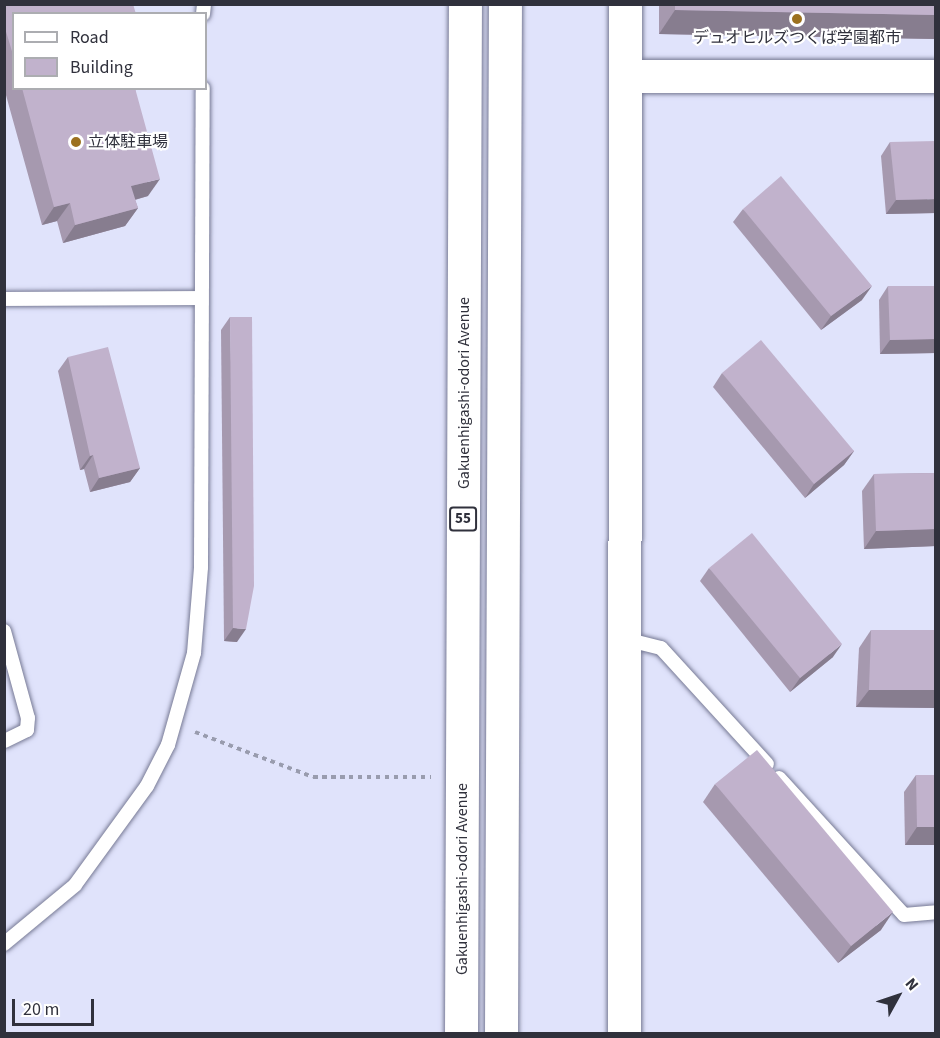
<!DOCTYPE html>
<html>
<head>
<meta charset="utf-8">
<style>
	body { margin:0 }
	#map { position:relative; width:940px; height:1038px; overflow:hidden; background:#e0e3fb; font-family:"Source Sans 3","Noto Sans JP",sans-serif }
	div>[style] { position:absolute }
	[style*='--x'] { left:calc(var(--x)*1px); top:calc(var(--y)*1px); width:calc(var(--w)*1px); rotate:calc(var(--a)*1deg) }
	.path>* { height:4px; margin-top:-2px; transform-origin:0; background:repeating-linear-gradient(90deg,#999cae 0 4.5px,transparent 0 9px) }
	.roads { filter:drop-shadow(0 0 2px #777a95) drop-shadow(0 0 2px #777a95) }
	.lane>* { height:14px; margin:-7px; padding:0 7px; transform-origin:7px; border-radius:7px; background:#fff }
	.secondary>* { height:33px; margin:-16.5px; padding:0 16.5px; transform-origin:16.5px; border-radius:16.5px; background:#fff }
	.primary>* { height:33px; margin:-16.5px; padding:0 16.5px; transform-origin:16.5px; border-radius:16.5px; background:#fff }
	.wall>* { inset:0; background:#a699af }
	.shaded-wall>* { inset:0; background:#877d8f }
	.building>* { inset:0; background:#c1b2cc }
	.dots>* { width:16px; height:16px; translate:-50% -50%; box-sizing:border-box; border:3px solid #fff; border-radius:50% }
	span { translate:-50% -50%; white-space:nowrap; text-align:center; line-height:1.15; -webkit-text-stroke:4.5px #fff; paint-order:stroke }
	.shield-label span { padding:2px 4px; background:#fff; border:2px solid; border-radius:4px; -webkit-text-stroke-width:0 }
	.shield-label { font-size:15px; color:#30313c; font-weight:700 }
	.poi-label { font-size:16px; color:#30313c }
	.left { translate:0 -50%; text-align:left }
	.street-label { font-size:16px; color:#30313c }
	.frame { position:absolute; inset:0; border:6px solid #30313c; pointer-events:none }
	.legend { position:absolute; left:12px; top:12px; width:195px; height:78px; box-sizing:border-box; background:#fff; border:2px solid #acadb1; margin:0; padding:8px 10px; list-style:none; font-size:18px; color:#30313c }
	.legend li { display:flex; align-items:center; gap:12px; height:30px }
	.legend b { width:30px; border:2px solid #acadb1 }
	.north { position:absolute; left:868px; top:966px; width:60px; height:60px; -webkit-text-stroke:4px #fff; paint-order:stroke; rotate:50deg; font-size:16px; font-weight:700; line-height:24px; text-align:center; color:#30313c }
	.north::after { content:''; display:block; margin:auto; width:21px; height:27px; background:#30313c; clip-path:polygon(50% 0,100% 100%,50% 72%,0 100%) }
	.scale { position:absolute; left:12px; top:999px; width:82px; height:27px; box-sizing:border-box; border:3px solid #30313c; border-top:0; padding-left:8px; font-size:18px; line-height:21px; white-space:nowrap; color:#30313c; -webkit-text-stroke:4px #fff; paint-order:stroke }
</style>
</head>
<body>
<div id="map">
	<div class="path">
		<div style="--x:195;--y:732;--w:126;--a:20.9"></div>
		<div style="--x:313;--y:777;--w:118;--a:0"></div>
	</div>
	<div class="roads">
		<div class="lane">
			<div style="--x:203;--y:14;--w:10;--a:-84"></div>
			<div style="--x:4;--y:299;--w:197;--a:-0.3"></div>
			<div style="--x:4;--y:631;--w:90;--a:74.6"></div>
			<div style="--x:28;--y:718;--w:12;--a:95"></div>
			<div style="--x:27;--y:730;--w:25;--a:154"></div>
			<div style="--x:625;--y:639;--w:37;--a:14"></div>
			<div style="--x:661;--y:648;--w:157;--a:47.6"></div>
			<div style="--x:779;--y:778;--w:185;--a:47.6"></div>
			<div style="--x:904;--y:915;--w:32;--a:-5"></div>
			<div style="--x:4;--y:944;--w:92;--a:-39.7"></div>
			<div style="--x:75;--y:885;--w:122;--a:-54"></div>
			<div style="--x:147;--y:786;--w:46;--a:-62.9"></div>
			<div style="--x:168;--y:745;--w:96;--a:-74.2"></div>
			<div style="--x:194;--y:653;--w:86;--a:-85.3"></div>
			<div style="--x:201;--y:567;--w:479;--a:-89.8"></div>
		</div>
		<div class="secondary">
			<div style="--x:625;--y:76;--w:311;--a:0"></div>
			<div style="--x:624;--y:1034;--w:1030;--a:-89.94"></div>
		</div>
		<div class="primary">
			<div style="--x:461;--y:1034;--w:1030;--a:-89.78"></div>
			<div style="--x:501;--y:1034;--w:1030;--a:-89.78"></div>
		</div>
	</div>
	<div class="wall">
		<div style="clip-path:polygon(4px 4px,14px 14px,14px 88px,135px 88px,148px 196px,135px 200px,138px 208px,125px 226px,63px 243px,57px 221px,42px 225px,4px 88px)"></div>
		<div style="clip-path:polygon(659px 4px,936px 4px,936px 39px,659px 34px)"></div>
		<div style="clip-path:polygon(890px 142px,936px 213px,886px 214px,881px 156px)"></div>
		<div style="clip-path:polygon(743px 209px,862px 300px,821px 330px,733px 222px)"></div>
		<div style="clip-path:polygon(888px 286px,936px 286px,936px 353px,880px 354px,879px 300px)"></div>
		<div style="clip-path:polygon(230px 317px,237px 642px,224px 641px,221px 330px)"></div>
		<div style="clip-path:polygon(68px 357px,140px 468px,130px 482px,90px 492px,84px 469px,80px 470px,58px 371px)"></div>
		<div style="clip-path:polygon(722px 373px,854px 451px,844px 465px,805px 498px,713px 387px)"></div>
		<div style="clip-path:polygon(936px 473px,936px 546px,864px 549px,862px 491px,874px 474px)"></div>
		<div style="clip-path:polygon(709px 568px,833px 657px,790px 692px,700px 581px)"></div>
		<div style="clip-path:polygon(871px 630px,936px 630px,936px 708px,856px 707px,859px 648px)"></div>
		<div style="clip-path:polygon(916px 775px,936px 775px,936px 845px,905px 845px,904px 792px)"></div>
		<div style="clip-path:polygon(715px 784px,881px 930px,838px 963px,703px 802px)"></div>
	</div>
	<div class="shaded-wall">
		<div style="clip-path:polygon(675px 10px,936px 15px,936px 39px,659px 34px)"></div>
		<div style="clip-path:polygon(160px 179px,148px 196px,119px 204px,131px 186px)"></div>
		<div style="clip-path:polygon(936px 199px,936px 213px,886px 214px,896px 200px)"></div>
		<div style="clip-path:polygon(70px 203px,57px 221px,42px 225px,54px 207px)"></div>
		<div style="clip-path:polygon(138px 208px,125px 226px,63px 243px,75px 225px)"></div>
		<div style="clip-path:polygon(872px 286px,862px 300px,821px 330px,831px 316px)"></div>
		<div style="clip-path:polygon(936px 339px,936px 353px,880px 354px,890px 340px)"></div>
		<div style="clip-path:polygon(854px 451px,844px 465px,805px 498px,814px 484px)"></div>
		<div style="clip-path:polygon(93px 455px,84px 469px,80px 470px,90px 456px)"></div>
		<div style="clip-path:polygon(140px 468px,130px 482px,90px 492px,99px 478px)"></div>
		<div style="clip-path:polygon(936px 529px,936px 546px,864px 549px,876px 531px)"></div>
		<div style="clip-path:polygon(233px 628px,246px 629px,237px 642px,224px 641px)"></div>
		<div style="clip-path:polygon(842px 644px,833px 657px,790px 692px,800px 678px)"></div>
		<div style="clip-path:polygon(869px 690px,936px 690px,936px 708px,856px 707px)"></div>
		<div style="clip-path:polygon(917px 827px,936px 827px,936px 845px,905px 845px)"></div>
		<div style="clip-path:polygon(893px 912px,881px 930px,838px 963px,851px 946px)"></div>
	</div>
	<div class="building">
		<div style="clip-path:polygon(4px 4px,133px 4px,136px 14px,14px 14px,14px 58px,4px 25px)"></div>
		<div style="clip-path:polygon(675px 4px,936px 4px,936px 15px,675px 10px)"></div>
		<div style="clip-path:polygon(22px 88px,135px 88px,160px 179px,131px 186px,138px 208px,75px 225px,70px 203px,54px 207px)"></div>
		<div style="clip-path:polygon(936px 141px,936px 199px,896px 200px,890px 142px)"></div>
		<div style="clip-path:polygon(781px 176px,872px 286px,831px 316px,743px 209px)"></div>
		<div style="clip-path:polygon(888px 286px,936px 286px,936px 339px,890px 340px)"></div>
		<div style="clip-path:polygon(230px 317px,252px 317px,254px 586px,246px 629px,233px 628px)"></div>
		<div style="clip-path:polygon(761px 340px,854px 451px,814px 484px,722px 373px)"></div>
		<div style="clip-path:polygon(108px 347px,140px 468px,99px 478px,93px 455px,90px 456px,68px 357px)"></div>
		<div style="clip-path:polygon(936px 473px,936px 529px,876px 531px,874px 474px)"></div>
		<div style="clip-path:polygon(752px 533px,842px 644px,800px 678px,709px 568px)"></div>
		<div style="clip-path:polygon(871px 630px,936px 630px,936px 690px,869px 690px)"></div>
		<div style="clip-path:polygon(757px 750px,893px 912px,851px 946px,715px 784px)"></div>
		<div style="clip-path:polygon(916px 775px,936px 775px,936px 827px,917px 827px)"></div>
	</div>
	<div class="dots">
		<div style="left:797px;top:19px;background:#9c711f"></div>
		<div style="left:76px;top:142px;background:#9c711f"></div>
	</div>
	<div class="shield-label">
		<span style="left:463px;top:519px">55</span>
	</div>
	<div class="poi-label">
		<span style="left:797px;top:38px">デュオヒルズつくば学園都市</span>
		<span class="left" style="left:88px;top:142px">立体駐車場</span>
	</div>
	<div class="street-label">
		<span style="left:464px;top:393px;rotate:-90deg">Gakuenhigashi-odori Avenue</span>
		<span style="left:462px;top:879px;rotate:-90deg">Gakuenhigashi-odori Avenue</span>
	</div>
	<div class="frame"></div>
	<ul class="legend">
	<li><b style="height:8px;background:#fff"></b>Road</li>
	<li><b style="height:16px;background:#c1b2cc"></b>Building</li>
	</ul>
	<div class="north">N</div>
	<div class="scale">20 m</div>
</div>
</body>
</html>
